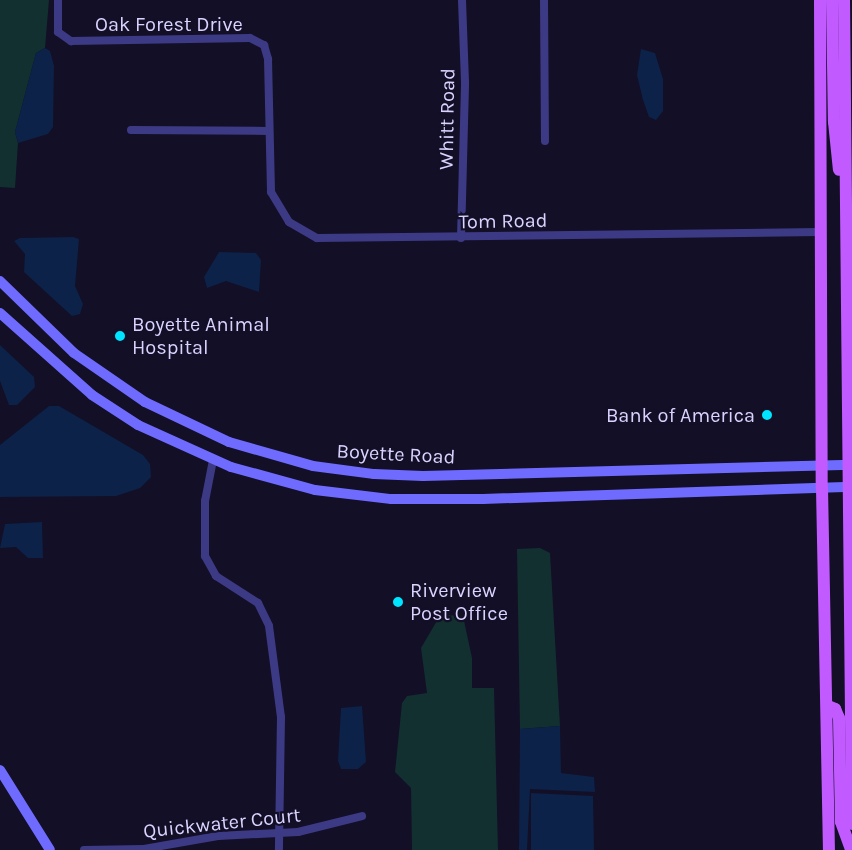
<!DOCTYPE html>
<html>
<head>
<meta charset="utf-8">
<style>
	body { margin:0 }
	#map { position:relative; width:852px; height:850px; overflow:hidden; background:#130f26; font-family:Karla,sans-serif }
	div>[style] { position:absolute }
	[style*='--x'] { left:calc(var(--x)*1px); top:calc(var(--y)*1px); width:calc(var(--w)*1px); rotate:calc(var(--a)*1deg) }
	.green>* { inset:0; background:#12302f }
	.water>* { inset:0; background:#0c2248 }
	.street>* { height:8px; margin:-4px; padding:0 4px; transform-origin:4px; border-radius:4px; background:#3d3a85 }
	.secondary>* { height:10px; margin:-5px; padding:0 5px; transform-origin:5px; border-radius:5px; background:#6f6bff }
	.primary>* { height:12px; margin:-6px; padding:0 6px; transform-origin:6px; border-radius:6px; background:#c25bff }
	.dots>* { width:16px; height:16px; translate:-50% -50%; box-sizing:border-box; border:3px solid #130f26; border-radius:50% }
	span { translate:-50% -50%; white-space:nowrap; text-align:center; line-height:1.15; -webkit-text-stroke:4.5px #130f26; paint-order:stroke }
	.street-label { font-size:20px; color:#d9d4ff }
	.poi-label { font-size:20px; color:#d9d4ff }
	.left { translate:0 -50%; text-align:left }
	.right { translate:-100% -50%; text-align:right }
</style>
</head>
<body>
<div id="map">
	<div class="green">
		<div style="clip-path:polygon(0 0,49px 0,45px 48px,36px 53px,15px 132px,18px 143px,15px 188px,0 187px)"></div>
		<div style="clip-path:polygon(540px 548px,550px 553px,560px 726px,520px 729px,517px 549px)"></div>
		<div style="clip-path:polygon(445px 615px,463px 616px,472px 658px,472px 688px,494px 688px,498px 850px,412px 850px,411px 788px,395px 772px,402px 703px,407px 696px,427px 693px,421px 648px,438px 619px)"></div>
	</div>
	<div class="water">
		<div style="clip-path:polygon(45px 48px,50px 51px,54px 66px,53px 127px,48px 134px,18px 143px,15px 132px,36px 53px)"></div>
		<div style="clip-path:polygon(641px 49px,655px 53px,663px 79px,663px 111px,656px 120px,649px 117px,643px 100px,637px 75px)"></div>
		<div style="clip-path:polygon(73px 237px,79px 239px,75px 286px,83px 304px,80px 314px,72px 316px,24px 272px,25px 254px,14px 241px,20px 238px)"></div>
		<div style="clip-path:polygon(219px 252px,256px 253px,261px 260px,259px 292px,226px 281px,207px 288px,204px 277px)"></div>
		<div style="clip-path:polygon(0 345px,34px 377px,35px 387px,17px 405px,9px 405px,0 381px)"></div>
		<div style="clip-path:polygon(49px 406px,59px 406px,143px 455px,150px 464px,151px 477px,140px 488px,116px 496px,0 497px,0 445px)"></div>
		<div style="clip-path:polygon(42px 522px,43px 558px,28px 558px,16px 547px,0 548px,5px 524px)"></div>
		<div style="clip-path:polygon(362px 706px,366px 762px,358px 769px,341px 769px,338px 761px,341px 708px)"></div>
		<div style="clip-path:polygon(560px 726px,561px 773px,594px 777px,595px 792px,530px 789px,527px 850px,519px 850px,520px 729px)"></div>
		<div style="clip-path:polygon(531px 793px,593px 796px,594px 850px,531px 850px)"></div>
	</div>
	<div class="street">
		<div style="--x:58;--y:0;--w:32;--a:90"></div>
		<div style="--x:58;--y:32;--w:16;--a:35"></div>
		<div style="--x:71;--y:41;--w:179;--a:-1"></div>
		<div style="--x:250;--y:38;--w:16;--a:27"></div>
		<div style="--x:264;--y:45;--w:15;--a:74"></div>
		<div style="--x:268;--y:59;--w:133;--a:88.7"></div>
		<div style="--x:271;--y:192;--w:35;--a:59"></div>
		<div style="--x:289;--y:222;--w:32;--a:30"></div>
		<div style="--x:317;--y:238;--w:503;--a:-0.68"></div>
		<div style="--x:544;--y:0;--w:141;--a:89.6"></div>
		<div style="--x:131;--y:130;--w:137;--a:0.4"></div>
		<div style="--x:461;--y:238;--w:156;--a:-88.5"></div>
		<div style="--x:465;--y:82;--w:82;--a:-92.1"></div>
		<div style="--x:213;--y:460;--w:42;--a:101"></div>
		<div style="--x:205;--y:501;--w:55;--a:90"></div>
		<div style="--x:205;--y:556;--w:23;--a:61"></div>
		<div style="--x:216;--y:576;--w:50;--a:32.7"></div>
		<div style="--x:258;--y:603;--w:25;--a:64"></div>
		<div style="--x:269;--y:626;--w:92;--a:82.5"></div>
		<div style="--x:281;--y:717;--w:133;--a:90.9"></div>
		<div style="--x:84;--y:850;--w:60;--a:-1"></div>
		<div style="--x:144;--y:849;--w:75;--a:-10"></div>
		<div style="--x:218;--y:836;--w:80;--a:-2.9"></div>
		<div style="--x:298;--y:832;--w:66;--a:-14"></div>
	</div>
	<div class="secondary">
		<div style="--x:0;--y:281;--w:103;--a:44.2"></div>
		<div style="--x:74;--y:353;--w:86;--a:34.6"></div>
		<div style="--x:145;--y:402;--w:93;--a:25.5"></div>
		<div style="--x:229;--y:442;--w:87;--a:15.9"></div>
		<div style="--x:313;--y:466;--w:62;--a:7.5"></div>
		<div style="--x:374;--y:474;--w:49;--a:2.3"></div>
		<div style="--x:423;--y:476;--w:429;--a:-1.5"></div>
		<div style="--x:0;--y:313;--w:123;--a:41.7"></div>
		<div style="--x:92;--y:395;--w:55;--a:33.1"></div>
		<div style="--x:138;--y:425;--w:102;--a:24.3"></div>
		<div style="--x:231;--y:467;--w:87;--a:15.3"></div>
		<div style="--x:315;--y:490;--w:77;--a:6.8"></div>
		<div style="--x:391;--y:499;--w:92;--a:0"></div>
		<div style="--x:483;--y:499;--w:369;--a:-1.9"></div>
		<div style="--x:0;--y:770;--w:94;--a:58"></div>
	</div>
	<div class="primary">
		<div style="--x:820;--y:0;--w:488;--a:89.8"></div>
		<div style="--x:822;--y:488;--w:362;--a:88.9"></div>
		<div style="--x:832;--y:0;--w:122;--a:89.1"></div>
		<div style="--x:834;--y:122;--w:48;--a:84.1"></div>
		<div style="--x:844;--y:0;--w:824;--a:89.44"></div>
		<div style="--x:828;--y:706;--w:8;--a:23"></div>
		<div style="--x:835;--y:709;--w:10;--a:66"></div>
		<div style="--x:839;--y:718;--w:104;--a:88.9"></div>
		<div style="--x:841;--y:822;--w:30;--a:70"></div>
	</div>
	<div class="dots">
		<div style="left:120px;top:336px;background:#00e5ff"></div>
		<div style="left:767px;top:415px;background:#00e5ff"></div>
		<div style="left:398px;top:602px;background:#00e5ff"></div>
	</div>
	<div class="street-label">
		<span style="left:169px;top:24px">Oak Forest Drive</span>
		<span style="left:447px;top:119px;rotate:-89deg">Whitt Road</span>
		<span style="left:503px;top:221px;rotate:-1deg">Tom Road</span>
		<span style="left:396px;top:454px;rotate:3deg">Boyette Road</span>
		<span style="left:222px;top:823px;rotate:-6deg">Quickwater Court</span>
	</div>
	<div class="poi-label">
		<span class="left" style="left:132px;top:336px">Boyette Animal<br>Hospital</span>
		<span class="right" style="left:755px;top:415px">Bank of America</span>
		<span class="left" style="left:410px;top:602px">Riverview<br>Post Office</span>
	</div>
</div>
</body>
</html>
